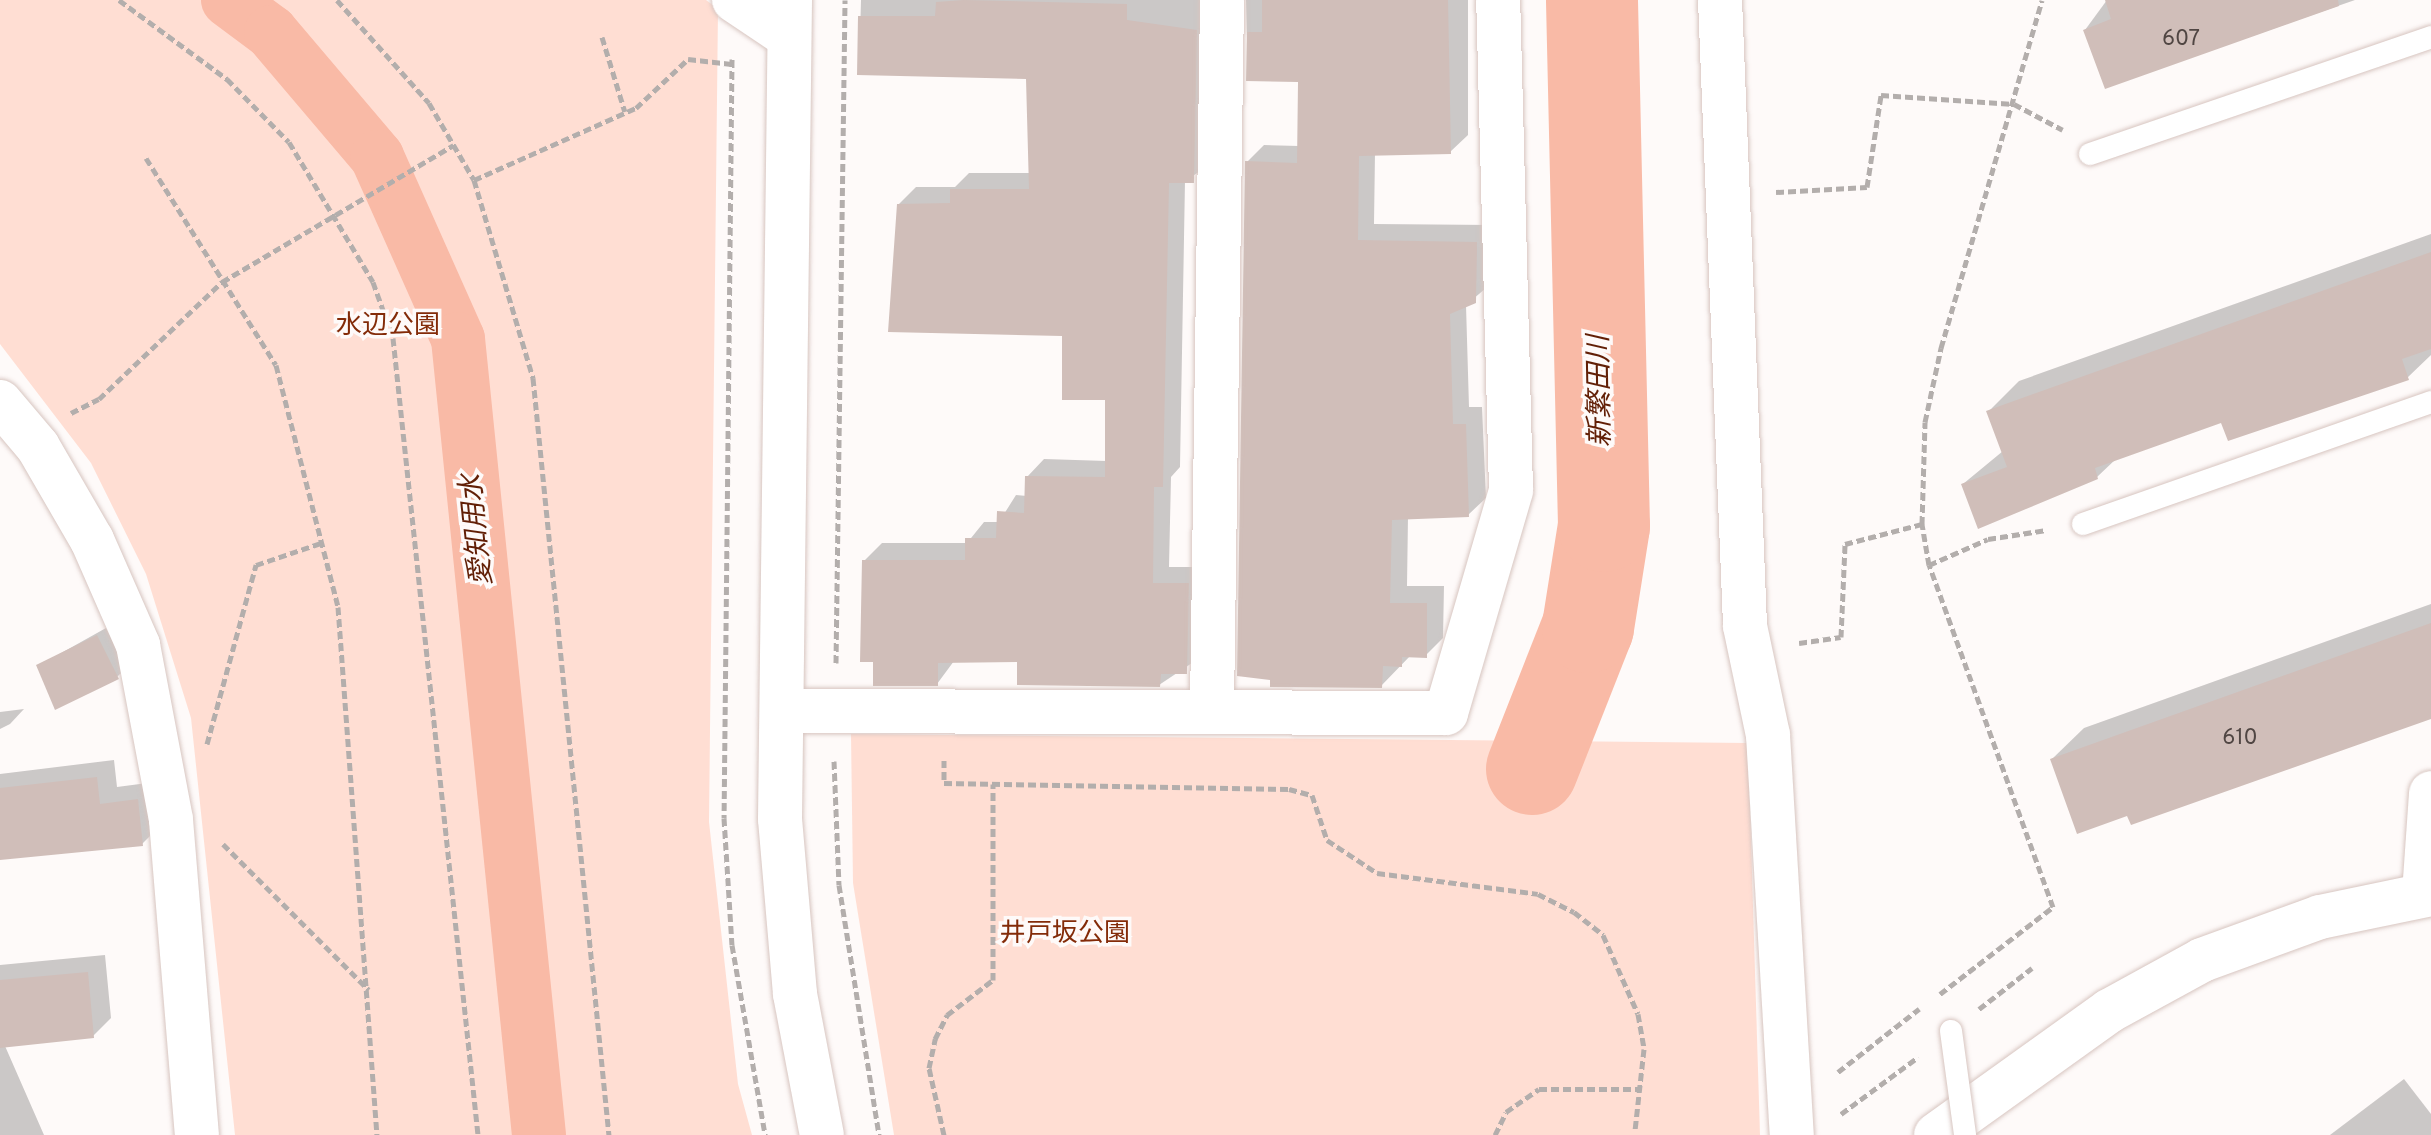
<!DOCTYPE html>
<html>
<head>
<meta charset="utf-8">
<style>
	body { margin:0 }
	#map { position:relative; width:2431px; height:1135px; overflow:hidden; background:#fefaf9; font-family:Overpass,"Noto Sans JP",sans-serif }
	div>[style] { position:absolute }
	[style*='--x'] { left:calc(var(--x)*1px); top:calc(var(--y)*1px); width:calc(var(--w)*1px); rotate:calc(var(--a)*1deg) }
	.green>* { inset:0; background:#ffded3 }
	.shadow>* { inset:0; background:#0003 }
	.canal>* { height:54px; margin:-27px; padding:0 27px; transform-origin:27px; border-radius:27px; background:#f9baa6 }
	.river>* { height:92px; margin:-46px; padding:0 46px; transform-origin:46px; border-radius:46px; background:#f9baa6 }
	.building>* { inset:0; background:#d0beb9 }
	.path>* { height:5px; margin-top:-2.5px; transform-origin:0; background:repeating-linear-gradient(90deg,#b3aeac 0 8px,transparent 0 12px) }
	.roads { filter:drop-shadow(0 0 2px #d7c5c0) drop-shadow(0 0 2px #d7c5c0) }
	.service>* { height:22px; margin:-11px; padding:0 11px; transform-origin:11px; border-radius:11px; background:#fff }
	.minor>* { height:44px; margin:-22px; padding:0 22px; transform-origin:22px; border-radius:22px; background:#fff }
	.tertiary>* { height:44px; margin:-22px; padding:0 22px; transform-origin:22px; border-radius:22px; background:#fff }
	.bridges { filter:drop-shadow(0 0 2px #d7c5c0) drop-shadow(0 0 2px #d7c5c0) }
	.service-bridge>* { height:22px; margin:-11px; padding:0 11px; transform-origin:11px; border-radius:11px; background:#fff }
	span { translate:-50% -50%; white-space:nowrap; text-align:center; line-height:1.15; -webkit-text-stroke:7px #fefaf9; paint-order:stroke }
	.number-label { font-size:22px; color:#504643 }
	.number-label span { -webkit-text-stroke-width:0 }
	.park-label { font-size:26px; color:#832b08 }
	.water-label { font-size:28px; color:#621f06; font-style:italic }
</style>
</head>
<body>
<div id="map">
	<div class="green">
		<div style="clip-path:polygon(0 0,706px 0,718px 9px,709px 822px,738px 1084px,752px 1135px,235px 1135px,191px 718px,146px 574px,91px 463px,0 344px)"></div>
		<div style="clip-path:polygon(851px 734px,1748px 743px,1760px 1135px,894px 1135px,853px 883px)"></div>
	</div>
	<div class="shadow">
		<div style="clip-path:polygon(861px 0,1213px 0,1211px 164px,1185px 181px,1180px 467px,1171px 477px,1169px 567px,1205px 567px,1204px 655px,1159px 685px,1019px 660px,954px 661px,937px 684px,864px 561px,882px 543px,967px 543px,984px 522px,999px 522px,1016px 495px,1027px 496px,1027px 477px,1044px 459px,1107px 461px,1107px 398px,1064px 334px,899px 204px,916px 187px,955px 187px,969px 173px,1030px 173px,1028px 77px,859px 73px)"></div>
		<div style="clip-path:polygon(1246px 0,1468px 0,1468px 135px,1450px 152px,1375px 153px,1374px 224px,1493px 225px,1492px 283px,1466px 305px,1469px 407px,1482px 407px,1486px 498px,1468px 515px,1408px 517px,1407px 586px,1444px 586px,1443px 638px,1426px 655px,1411px 655px,1381px 686px,1247px 162px,1264px 145px,1299px 146px,1300px 80px,1248px 79px)"></div>
		<div style="clip-path:polygon(2107px 0,2355px 0,2106px 87px,2085px 30px)"></div>
		<div style="clip-path:polygon(2431px 234px,2431px 355px,2407px 378px,2222px 420px,2116px 459px,2097px 477px,1963px 484px,2003px 451px,1989px 411px,2019px 381px)"></div>
		<div style="clip-path:polygon(2431px 604px,2431px 718px,2128px 814px,2052px 759px,2084px 728px)"></div>
		<div style="clip-path:polygon(106px 628px,126px 668px,117px 677px,38px 666px)"></div>
		<div style="clip-path:polygon(24px 709px,10px 724px,0 729px,0 712px)"></div>
		<div style="clip-path:polygon(114px 760px,117px 787px,155px 782px,159px 827px,142px 844px,0 859px,0 774px)"></div>
		<div style="clip-path:polygon(105px 955px,111px 1018px,93px 1036px,5px 1046px,44px 1135px,0 1135px,0 965px)"></div>
		<div style="clip-path:polygon(2404px 1079px,2431px 1114px,2431px 1135px,2330px 1135px)"></div>
	</div>
	<div class="canal">
		<div style="--x:228;--y:0;--w:54;--a:36.7"></div>
		<div style="--x:271;--y:32;--w:164;--a:49.7"></div>
		<div style="--x:377;--y:157;--w:199;--a:66"></div>
		<div style="--x:458;--y:339;--w:800;--a:84.19"></div>
	</div>
	<div class="river">
		<div style="--x:1532;--y:769;--w:153;--a:-68.5"></div>
		<div style="--x:1588;--y:627;--w:102;--a:-81"></div>
		<div style="--x:1604;--y:526;--w:526;--a:-91.31"></div>
	</div>
	<div class="building">
		<div style="clip-path:polygon(964px 0,1127px 4px,1127px 20px,1197px 30px,1194px 183px,1169px 183px,1163px 487px,1154px 487px,1153px 583px,1189px 583px,1187px 674px,1161px 674px,1160px 687px,1017px 685px,1017px 662px,938px 663px,938px 686px,873px 686px,873px 662px,860px 662px,862px 560px,965px 560px,965px 538px,996px 538px,997px 511px,1024px 513px,1025px 476px,1105px 477px,1105px 400px,1062px 400px,1062px 336px,888px 332px,897px 204px,950px 203px,950px 189px,1029px 189px,1026px 79px,857px 75px,858px 16px,935px 16px,936px 2px)"></div>
		<div style="clip-path:polygon(1262px 0,1448px 0,1451px 154px,1359px 156px,1358px 240px,1477px 242px,1476px 303px,1450px 314px,1453px 424px,1466px 424px,1469px 517px,1392px 520px,1390px 603px,1427px 603px,1427px 658px,1402px 657px,1402px 667px,1383px 666px,1382px 688px,1270px 687px,1270px 680px,1237px 676px,1245px 161px,1297px 163px,1298px 82px,1246px 81px,1247px 32px,1262px 32px)"></div>
		<div style="clip-path:polygon(2105px 0,2338px 0,2339px 6px,2105px 89px,2083px 30px,2111px 19px)"></div>
		<div style="clip-path:polygon(2431px 252px,2431px 349px,2402px 359px,2409px 380px,2228px 441px,2221px 423px,2095px 468px,2098px 479px,1978px 529px,1961px 484px,2007px 467px,1986px 411px)"></div>
		<div style="clip-path:polygon(2431px 623px,2431px 719px,2131px 825px,2127px 816px,2077px 834px,2050px 759px)"></div>
		<div style="clip-path:polygon(97px 635px,119px 679px,55px 710px,36px 665px)"></div>
		<div style="clip-path:polygon(97px 777px,100px 804px,138px 799px,143px 846px,0 860px,0 788px)"></div>
		<div style="clip-path:polygon(88px 972px,94px 1038px,0 1048px,0 980px)"></div>
	</div>
	<div class="path">
		<div style="--x:119;--y:0;--w:134;--a:36.2"></div>
		<div style="--x:227;--y:79;--w:88;--a:45.5"></div>
		<div style="--x:289;--y:142;--w:163;--a:59"></div>
		<div style="--x:373;--y:282;--w:59;--a:70.3"></div>
		<div style="--x:393;--y:338;--w:802;--a:83.91"></div>
		<div style="--x:337;--y:0;--w:138;--a:48.2"></div>
		<div style="--x:429;--y:103;--w:89;--a:59.7"></div>
		<div style="--x:474;--y:180;--w:207;--a:73.4"></div>
		<div style="--x:533;--y:378;--w:761;--a:84.27"></div>
		<div style="--x:602;--y:37;--w:78;--a:73"></div>
		<div style="--x:732;--y:59;--w:759;--a:90.6"></div>
		<div style="--x:724;--y:818;--w:127;--a:86.4"></div>
		<div style="--x:732;--y:945;--w:193;--a:80.1"></div>
		<div style="--x:146;--y:158;--w:244;--a:57.9"></div>
		<div style="--x:276;--y:365;--w:250;--a:75.6"></div>
		<div style="--x:338;--y:607;--w:529;--a:85.78"></div>
		<div style="--x:474;--y:180;--w:177;--a:-24"></div>
		<div style="--x:636;--y:108;--w:71;--a:-43.3"></div>
		<div style="--x:688;--y:59;--w:44;--a:6.5"></div>
		<div style="--x:1776;--y:192;--w:91;--a:-3.1"></div>
		<div style="--x:1867;--y:187;--w:93;--a:-81.3"></div>
		<div style="--x:1881;--y:95;--w:133;--a:3.9"></div>
		<div style="--x:2014;--y:104;--w:55;--a:28"></div>
		<div style="--x:71;--y:413;--w:31;--a:-27"></div>
		<div style="--x:99;--y:399;--w:170;--a:-43.6"></div>
		<div style="--x:222;--y:282;--w:269;--a:-30.6"></div>
		<div style="--x:1929;--y:565;--w:64;--a:-23.8"></div>
		<div style="--x:1988;--y:539;--w:59;--a:-8.8"></div>
		<div style="--x:1799;--y:643;--w:42;--a:-8.1"></div>
		<div style="--x:1841;--y:637;--w:93;--a:-87.5"></div>
		<div style="--x:1845;--y:544;--w:80;--a:-14.6"></div>
		<div style="--x:836;--y:663;--w:663;--a:-89.22"></div>
		<div style="--x:207;--y:744;--w:186;--a:-74.7"></div>
		<div style="--x:256;--y:565;--w:69;--a:-18.7"></div>
		<div style="--x:944;--y:760;--w:23;--a:90"></div>
		<div style="--x:944;--y:783;--w:345;--a:1"></div>
		<div style="--x:1289;--y:789;--w:24;--a:15"></div>
		<div style="--x:1312;--y:795;--w:47;--a:71.6"></div>
		<div style="--x:1327;--y:840;--w:60;--a:33.4"></div>
		<div style="--x:1377;--y:873;--w:162;--a:7.4"></div>
		<div style="--x:1538;--y:894;--w:40;--a:26.6"></div>
		<div style="--x:1574;--y:912;--w:37;--a:38"></div>
		<div style="--x:1603;--y:935;--w:86;--a:66.1"></div>
		<div style="--x:1638;--y:1014;--w:36;--a:80"></div>
		<div style="--x:1644;--y:1049;--w:81;--a:96.3"></div>
		<div style="--x:834;--y:761;--w:124;--a:87.7"></div>
		<div style="--x:839;--y:885;--w:253;--a:80.9"></div>
		<div style="--x:223;--y:844;--w:206;--a:45"></div>
		<div style="--x:1940;--y:994;--w:143;--a:-37.6"></div>
		<div style="--x:2053;--y:907;--w:364;--a:-109.9"></div>
		<div style="--x:1929;--y:565;--w:42;--a:-99.7"></div>
		<div style="--x:1922;--y:524;--w:102;--a:-88.3"></div>
		<div style="--x:1925;--y:422;--w:76;--a:-77.8"></div>
		<div style="--x:1941;--y:348;--w:362;--a:-73.8"></div>
		<div style="--x:1979;--y:1009;--w:67;--a:-37.7"></div>
		<div style="--x:1838;--y:1072;--w:103;--a:-37.9"></div>
		<div style="--x:1841;--y:1114;--w:96;--a:-36.5"></div>
		<div style="--x:944;--y:1135;--w:69;--a:-102.6"></div>
		<div style="--x:929;--y:1068;--w:30;--a:-78"></div>
		<div style="--x:935;--y:1039;--w:27;--a:-63"></div>
		<div style="--x:947;--y:1015;--w:58;--a:-37.3"></div>
		<div style="--x:993;--y:980;--w:196;--a:-90"></div>
		<div style="--x:1495;--y:1135;--w:25;--a:-64"></div>
		<div style="--x:1506;--y:1112;--w:40;--a:-34.9"></div>
		<div style="--x:1539;--y:1089;--w:101;--a:0"></div>
	</div>
	<div class="roads">
		<div class="service">
			<div style="--x:2090;--y:154;--w:361;--a:-18.9"></div>
			<div style="--x:2083;--y:524;--w:369;--a:-19.3"></div>
		</div>
		<div class="minor">
			<div style="--x:734;--y:0;--w:66;--a:33.9"></div>
			<div style="--x:1720;--y:0;--w:626;--a:87.71"></div>
			<div style="--x:1745;--y:626;--w:111;--a:78.1"></div>
			<div style="--x:1768;--y:735;--w:401;--a:86.6"></div>
			<div style="--x:0;--y:402;--w:59;--a:49.8"></div>
			<div style="--x:38;--y:447;--w:108;--a:59.9"></div>
			<div style="--x:92;--y:540;--w:115;--a:66.3"></div>
			<div style="--x:138;--y:645;--w:178;--a:79.3"></div>
			<div style="--x:171;--y:820;--w:316;--a:85.3"></div>
			<div style="--x:1212;--y:707;--w:707;--a:-89.19"></div>
			<div style="--x:782;--y:711;--w:664;--a:0.17"></div>
			<div style="--x:1446;--y:713;--w:232;--a:-73.7"></div>
			<div style="--x:1511;--y:490;--w:490;--a:-91.5"></div>
			<div style="--x:2424;--y:894;--w:101;--a:-86"></div>
			<div style="--x:1936;--y:1135;--w:213;--a:-35.6"></div>
			<div style="--x:2109;--y:1011;--w:106;--a:-28.7"></div>
			<div style="--x:2202;--y:960;--w:126;--a:-20"></div>
			<div style="--x:2320;--y:917;--w:113;--a:-11.7"></div>
		</div>
		<div class="tertiary">
			<div style="--x:790;--y:0;--w:819;--a:90.7"></div>
			<div style="--x:780;--y:819;--w:176;--a:85.1"></div>
			<div style="--x:795;--y:994;--w:144;--a:79.2"></div>
		</div>
	</div>
	<div class="bridges">
		<div class="service-bridge">
			<div style="--x:1951;--y:1031;--w:105;--a:82.3"></div>
		</div>
	</div>
	<div class="number-label">
		<span style="left:2181px;top:40px">607</span>
		<span style="left:2240px;top:739px">610</span>
	</div>
	<div class="park-label">
		<span style="left:388px;top:327px">水辺公園</span>
		<span style="left:1065px;top:935px">井戸坂公園</span>
	</div>
	<div class="water-label">
		<span style="left:1601px;top:391px;rotate:-91deg">新繁田川</span>
		<span style="left:478px;top:530px;rotate:-96deg">愛知用水</span>
	</div>
</div>
</body>
</html>
